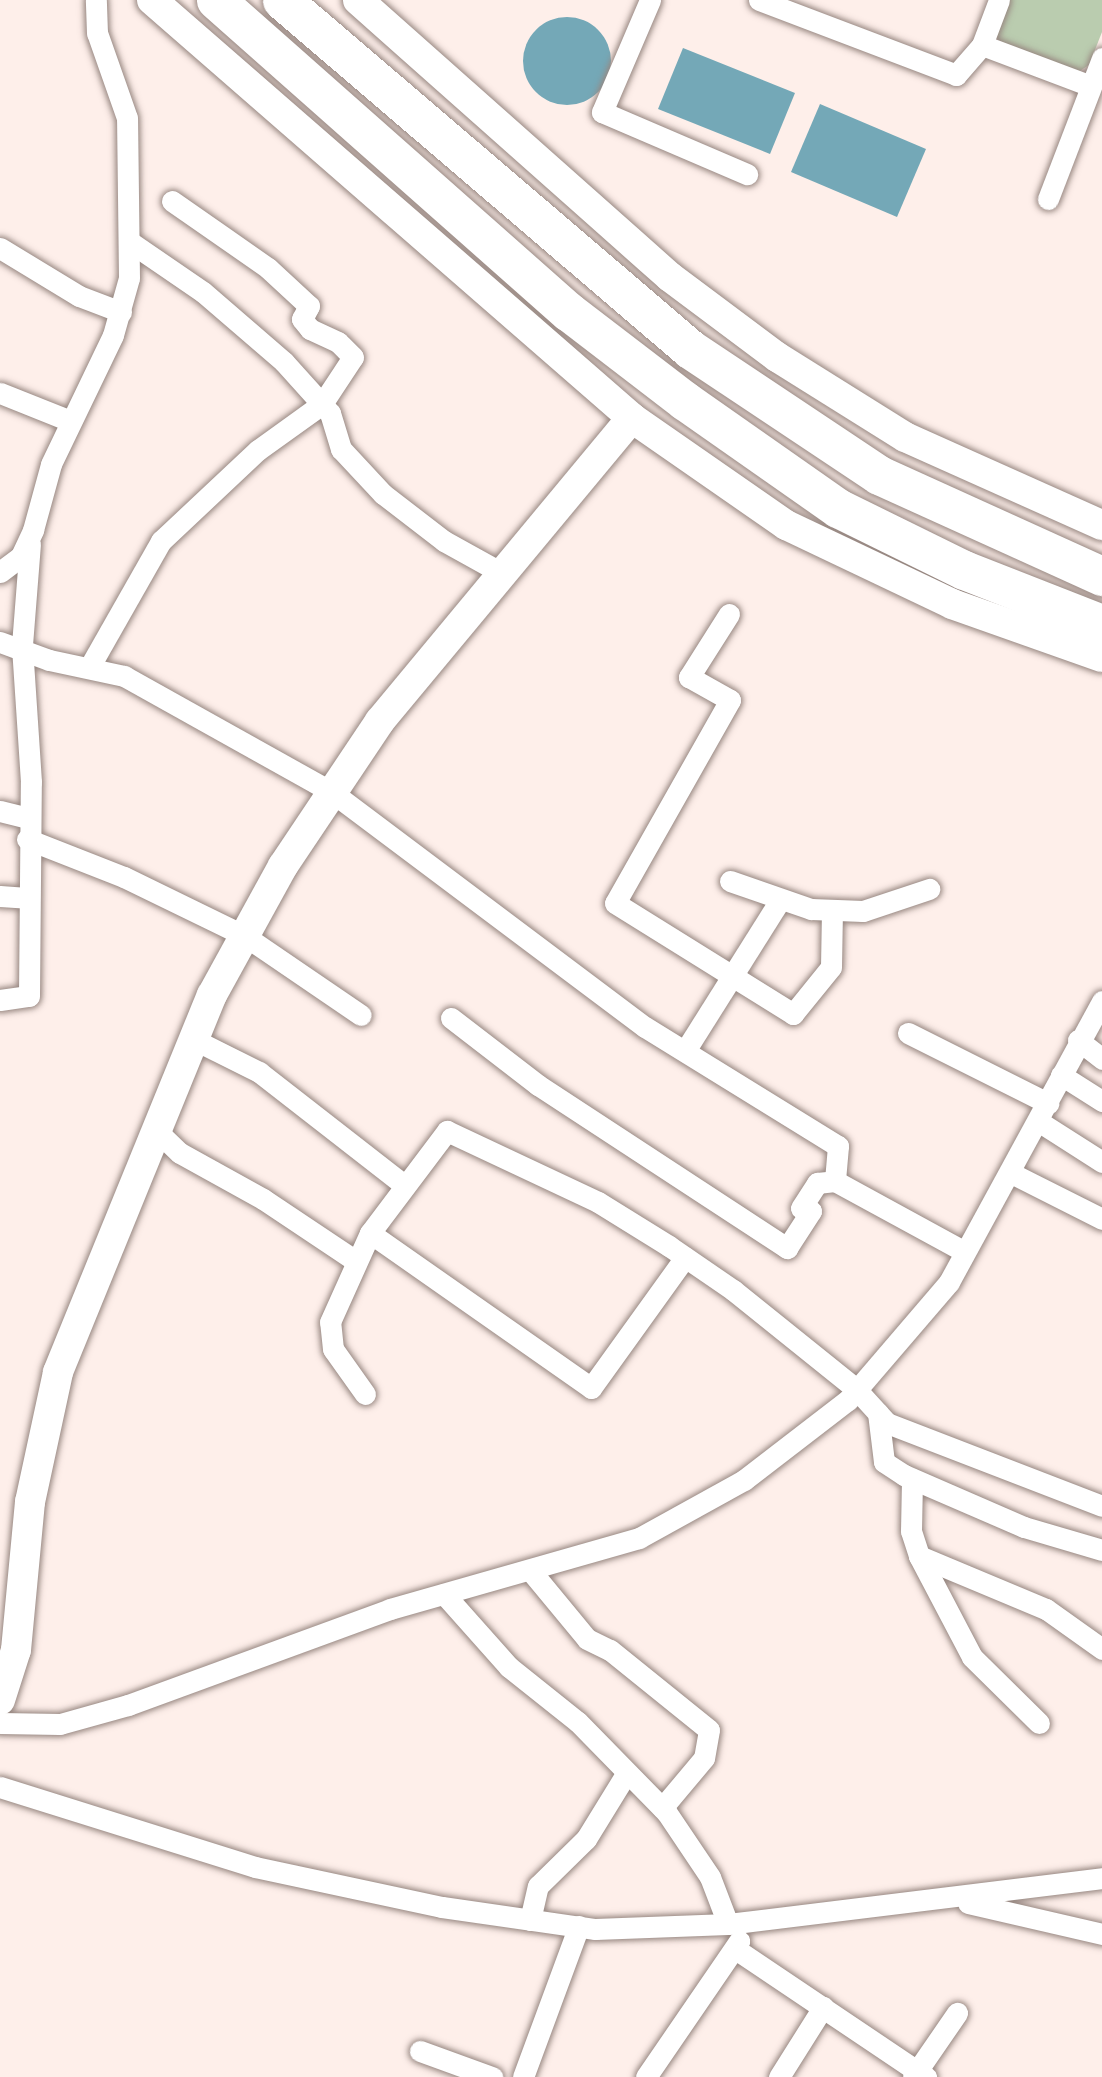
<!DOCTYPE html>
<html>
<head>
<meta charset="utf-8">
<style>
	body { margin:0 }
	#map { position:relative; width:1102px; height:2077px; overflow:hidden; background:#feefea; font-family:Jost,sans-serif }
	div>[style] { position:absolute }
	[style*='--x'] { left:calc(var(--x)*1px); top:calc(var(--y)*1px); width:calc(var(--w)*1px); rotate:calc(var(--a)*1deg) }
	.green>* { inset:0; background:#baccaf }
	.water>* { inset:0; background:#74a8b7 }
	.round { border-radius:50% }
	.roads { filter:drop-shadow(0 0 3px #978781) drop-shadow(0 0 3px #978781) }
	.street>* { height:21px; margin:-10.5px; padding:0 10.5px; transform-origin:10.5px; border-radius:10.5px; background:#fff }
	.secondary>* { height:30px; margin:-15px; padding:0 15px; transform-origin:15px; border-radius:15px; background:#fff }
	.highway>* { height:39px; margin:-19.5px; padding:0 19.5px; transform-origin:19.5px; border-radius:19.5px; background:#fff }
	span { translate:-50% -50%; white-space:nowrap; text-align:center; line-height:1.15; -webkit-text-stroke:9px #fff; paint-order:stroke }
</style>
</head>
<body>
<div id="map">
	<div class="green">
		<div style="clip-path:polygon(1009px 0,1102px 0,1102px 32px,1089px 65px,1075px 74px,1001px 44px,996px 36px)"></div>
	</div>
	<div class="water">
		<div class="round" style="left:523px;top:17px;width:88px;height:88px"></div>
		<div style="clip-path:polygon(683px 48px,795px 93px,770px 154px,658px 109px)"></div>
		<div style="clip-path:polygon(820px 104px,926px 149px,897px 217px,791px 172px)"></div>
	</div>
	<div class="roads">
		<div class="street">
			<div style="--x:650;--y:0;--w:122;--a:113.2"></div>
			<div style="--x:602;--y:112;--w:158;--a:23.2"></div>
			<div style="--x:759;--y:0;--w:211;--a:20.8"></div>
			<div style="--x:956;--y:75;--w:40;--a:-49"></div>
			<div style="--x:982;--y:45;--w:48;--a:-69.3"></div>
			<div style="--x:982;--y:45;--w:116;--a:20.6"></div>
			<div style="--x:1048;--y:199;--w:151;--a:-69"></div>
			<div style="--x:130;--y:242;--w:88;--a:34.4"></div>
			<div style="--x:203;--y:292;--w:107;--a:40.8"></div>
			<div style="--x:284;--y:362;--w:69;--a:48"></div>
			<div style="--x:330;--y:413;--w:38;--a:73"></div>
			<div style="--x:341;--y:449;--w:62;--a:47"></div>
			<div style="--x:383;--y:494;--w:77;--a:37.6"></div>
			<div style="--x:444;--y:541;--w:64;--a:29"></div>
			<div style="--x:0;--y:248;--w:92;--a:31.3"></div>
			<div style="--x:79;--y:296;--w:45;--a:20.9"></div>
			<div style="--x:0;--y:393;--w:73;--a:21.7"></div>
			<div style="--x:0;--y:572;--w:26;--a:-37"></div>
			<div style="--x:21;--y:556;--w:29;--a:-65"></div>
			<div style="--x:33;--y:530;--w:68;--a:-74.7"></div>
			<div style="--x:51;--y:464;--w:143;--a:-64.3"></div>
			<div style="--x:113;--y:335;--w:59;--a:-74.3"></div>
			<div style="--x:129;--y:278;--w:160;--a:-90.7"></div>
			<div style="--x:127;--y:118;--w:90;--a:-109.4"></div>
			<div style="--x:97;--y:33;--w:33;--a:-92"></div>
			<div style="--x:729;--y:614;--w:75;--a:122.4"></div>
			<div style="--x:689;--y:677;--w:47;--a:29.3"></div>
			<div style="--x:730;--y:700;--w:233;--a:119.5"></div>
			<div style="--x:615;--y:903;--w:210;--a:31.9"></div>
			<div style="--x:793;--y:1014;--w:60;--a:-51"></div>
			<div style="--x:831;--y:967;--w:57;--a:-89"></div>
			<div style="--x:0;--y:642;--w:52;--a:20.2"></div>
			<div style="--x:49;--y:660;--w:77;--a:12"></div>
			<div style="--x:124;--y:676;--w:240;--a:29.2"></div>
			<div style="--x:333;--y:793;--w:390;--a:36.9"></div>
			<div style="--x:645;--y:1027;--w:227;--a:31.7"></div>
			<div style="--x:838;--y:1146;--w:35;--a:95"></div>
			<div style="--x:835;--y:1181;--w:148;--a:28.6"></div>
			<div style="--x:90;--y:666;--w:144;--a:-60.4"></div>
			<div style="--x:161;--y:541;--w:133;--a:-43.2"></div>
			<div style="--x:258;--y:450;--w:79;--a:-35.7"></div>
			<div style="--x:322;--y:404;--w:56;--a:-56.6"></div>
			<div style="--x:353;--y:357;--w:21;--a:-135"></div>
			<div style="--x:338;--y:342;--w:31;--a:-155"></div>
			<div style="--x:310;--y:329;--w:13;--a:-129"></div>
			<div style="--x:302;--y:319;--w:15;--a:-62"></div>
			<div style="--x:309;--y:306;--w:56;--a:-137.2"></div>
			<div style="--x:268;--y:268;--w:117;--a:-145.1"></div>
			<div style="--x:0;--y:811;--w:29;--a:14"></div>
			<div style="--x:27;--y:839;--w:104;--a:21.4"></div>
			<div style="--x:124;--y:877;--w:135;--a:26"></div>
			<div style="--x:245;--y:936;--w:140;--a:34.3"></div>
			<div style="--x:730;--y:881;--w:86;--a:19.1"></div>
			<div style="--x:811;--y:909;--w:52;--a:2.2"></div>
			<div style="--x:863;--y:911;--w:70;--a:-18.4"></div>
			<div style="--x:0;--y:896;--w:27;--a:4"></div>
			<div style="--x:0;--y:1000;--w:29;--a:-8"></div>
			<div style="--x:29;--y:996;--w:214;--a:-89.5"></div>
			<div style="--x:31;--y:782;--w:137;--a:-93.8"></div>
			<div style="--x:22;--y:645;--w:101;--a:-85.5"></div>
			<div style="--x:451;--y:1018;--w:110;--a:37.6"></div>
			<div style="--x:538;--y:1085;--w:298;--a:33.2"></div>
			<div style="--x:787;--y:1248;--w:44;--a:-57"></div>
			<div style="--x:811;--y:1211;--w:10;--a:-163"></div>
			<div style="--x:801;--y:1208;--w:30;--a:-57"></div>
			<div style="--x:817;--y:1183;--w:18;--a:-6"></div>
			<div style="--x:908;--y:1033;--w:157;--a:26.6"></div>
			<div style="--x:195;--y:1040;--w:72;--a:26.6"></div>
			<div style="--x:259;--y:1072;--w:182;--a:37.9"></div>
			<div style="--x:1078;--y:1040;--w:31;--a:38"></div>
			<div style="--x:685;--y:1051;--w:176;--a:-57.8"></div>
			<div style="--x:1061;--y:1075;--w:49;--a:32.4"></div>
			<div style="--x:1038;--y:1121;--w:76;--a:32.6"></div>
			<div style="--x:158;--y:1132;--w:30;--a:44"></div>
			<div style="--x:180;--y:1153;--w:95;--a:29"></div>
			<div style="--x:263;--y:1199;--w:112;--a:33.7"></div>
			<div style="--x:1011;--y:1173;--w:102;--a:26.8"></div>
			<div style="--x:370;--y:1233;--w:128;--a:-53"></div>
			<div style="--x:447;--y:1131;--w:167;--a:25.2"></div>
			<div style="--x:598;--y:1202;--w:84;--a:31.8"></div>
			<div style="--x:669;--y:1246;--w:78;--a:34.5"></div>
			<div style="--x:733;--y:1290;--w:158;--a:38.8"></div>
			<div style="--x:856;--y:1389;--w:46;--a:47.6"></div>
			<div style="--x:887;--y:1423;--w:230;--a:21.1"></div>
			<div style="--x:365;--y:1394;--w:55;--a:-125.4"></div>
			<div style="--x:333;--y:1349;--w:27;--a:-96"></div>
			<div style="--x:330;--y:1322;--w:98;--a:-65.8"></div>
			<div style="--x:370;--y:1233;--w:270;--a:35"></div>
			<div style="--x:591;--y:1388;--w:161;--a:-54.3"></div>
			<div style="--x:878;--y:1413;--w:49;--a:83"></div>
			<div style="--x:884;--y:1462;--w:24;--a:33"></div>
			<div style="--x:904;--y:1475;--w:131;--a:23.4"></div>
			<div style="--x:1024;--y:1527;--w:81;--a:16.4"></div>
			<div style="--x:912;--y:1479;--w:52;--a:91.1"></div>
			<div style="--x:911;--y:1531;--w:26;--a:72"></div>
			<div style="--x:919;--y:1556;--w:138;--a:22.7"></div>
			<div style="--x:1046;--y:1609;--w:69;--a:35.5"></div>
			<div style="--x:919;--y:1556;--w:114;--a:62.3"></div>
			<div style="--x:972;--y:1657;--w:94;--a:44.6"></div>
			<div style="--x:530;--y:1570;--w:89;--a:50.4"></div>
			<div style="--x:587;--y:1639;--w:25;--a:26"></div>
			<div style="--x:610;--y:1650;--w:127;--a:38.9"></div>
			<div style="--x:709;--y:1730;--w:28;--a:100"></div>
			<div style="--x:704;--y:1758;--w:65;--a:130"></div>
			<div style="--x:444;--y:1594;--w:98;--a:48.3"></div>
			<div style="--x:509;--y:1667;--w:88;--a:38.6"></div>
			<div style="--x:578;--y:1722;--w:127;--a:45.6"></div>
			<div style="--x:667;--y:1813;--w:77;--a:56.1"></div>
			<div style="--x:710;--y:1877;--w:50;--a:69"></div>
			<div style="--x:0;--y:1723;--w:60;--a:1"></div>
			<div style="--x:60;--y:1724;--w:71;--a:-15.6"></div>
			<div style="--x:128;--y:1705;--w:279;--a:-20.1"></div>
			<div style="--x:390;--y:1609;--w:259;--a:-15.9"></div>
			<div style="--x:639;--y:1538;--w:120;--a:-28.9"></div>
			<div style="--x:744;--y:1480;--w:131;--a:-37.6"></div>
			<div style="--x:848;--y:1400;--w:155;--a:-49.4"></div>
			<div style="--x:949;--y:1282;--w:320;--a:-61.4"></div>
			<div style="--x:0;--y:1787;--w:267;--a:17.4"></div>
			<div style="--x:255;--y:1867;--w:191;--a:12.1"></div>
			<div style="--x:442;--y:1907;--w:155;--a:8.2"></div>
			<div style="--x:595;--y:1929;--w:133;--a:-2.2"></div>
			<div style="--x:728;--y:1924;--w:377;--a:-7"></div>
			<div style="--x:968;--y:1903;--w:138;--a:13"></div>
			<div style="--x:530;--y:1920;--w:35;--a:-77"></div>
			<div style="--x:538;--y:1886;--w:67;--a:-44.4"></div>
			<div style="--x:586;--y:1839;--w:76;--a:-58.4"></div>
			<div style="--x:737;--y:1950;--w:228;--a:33.9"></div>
			<div style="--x:420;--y:2051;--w:77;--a:19.9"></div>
			<div style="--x:523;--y:2077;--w:161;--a:-69.7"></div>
			<div style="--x:646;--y:2077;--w:165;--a:-55.6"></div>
			<div style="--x:779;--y:2077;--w:83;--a:-57.8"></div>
			<div style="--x:913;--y:2077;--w:78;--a:-55.5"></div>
		</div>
		<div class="secondary">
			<div style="--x:152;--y:0;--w:636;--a:41.05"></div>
			<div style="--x:632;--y:418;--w:188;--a:34.8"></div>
			<div style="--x:786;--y:525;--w:184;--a:25.4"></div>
			<div style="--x:952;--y:604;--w:159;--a:19.5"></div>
			<div style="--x:358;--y:0;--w:417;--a:41.6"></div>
			<div style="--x:670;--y:277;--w:134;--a:36.8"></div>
			<div style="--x:777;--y:357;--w:151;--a:32"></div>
			<div style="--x:905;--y:437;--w:216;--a:24.1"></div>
			<div style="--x:0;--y:1700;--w:52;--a:-72.3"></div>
			<div style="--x:16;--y:1650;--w:149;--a:-84.6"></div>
			<div style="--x:30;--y:1502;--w:133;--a:-77.8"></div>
			<div style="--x:58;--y:1372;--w:407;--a:-67.8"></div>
			<div style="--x:212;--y:995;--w:147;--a:-61.2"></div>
			<div style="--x:283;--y:866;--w:174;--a:-56.2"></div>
			<div style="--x:380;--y:721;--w:394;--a:-50.3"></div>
		</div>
		<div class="highway">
			<div style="--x:216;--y:0;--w:471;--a:41.5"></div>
			<div style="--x:569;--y:312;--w:146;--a:37.5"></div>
			<div style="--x:685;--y:401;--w:187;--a:35"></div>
			<div style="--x:838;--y:508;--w:140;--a:26.2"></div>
			<div style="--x:964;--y:570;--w:148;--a:21.4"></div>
			<div style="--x:282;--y:0;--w:537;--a:40.54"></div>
			<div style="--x:690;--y:349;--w:227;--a:33.7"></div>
			<div style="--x:879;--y:475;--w:245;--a:24.4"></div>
		</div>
	</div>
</div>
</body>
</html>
